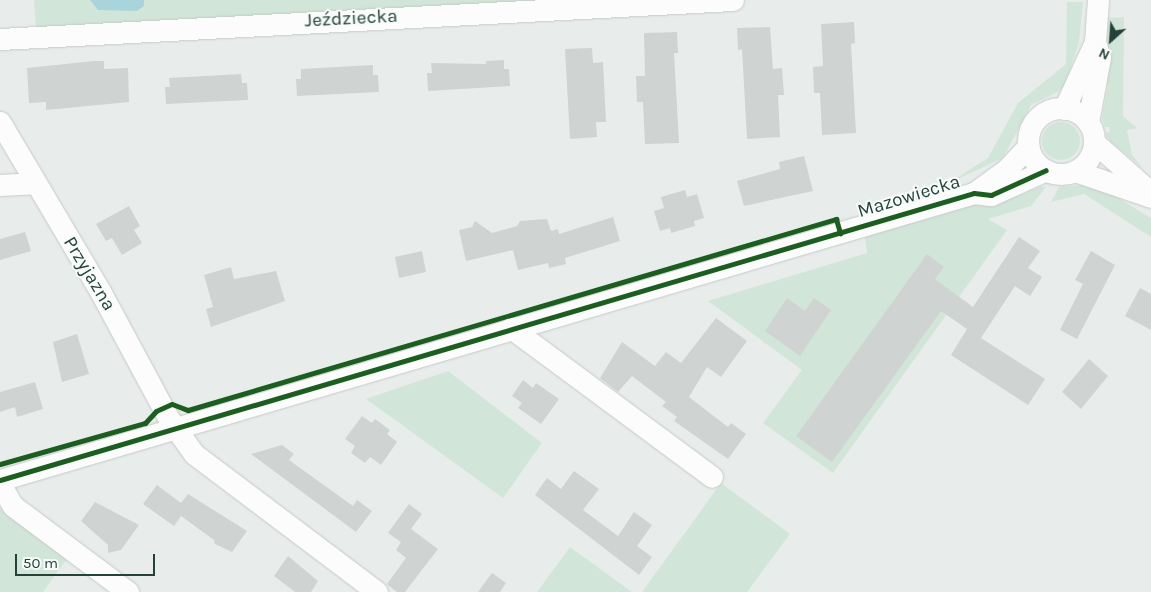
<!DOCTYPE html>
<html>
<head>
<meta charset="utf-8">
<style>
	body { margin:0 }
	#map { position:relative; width:1151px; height:592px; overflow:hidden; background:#e8edeb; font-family:Karla,sans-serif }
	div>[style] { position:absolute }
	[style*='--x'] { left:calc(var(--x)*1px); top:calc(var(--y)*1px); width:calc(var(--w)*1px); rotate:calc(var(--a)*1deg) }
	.green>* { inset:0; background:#d1e6d8 }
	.round { border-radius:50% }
	.water>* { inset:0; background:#a9d4db }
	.building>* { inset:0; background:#cfd4d2 }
	.roads { filter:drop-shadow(0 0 1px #c5cac8) drop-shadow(0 0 1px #c5cac8) }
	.minor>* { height:21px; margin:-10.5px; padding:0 10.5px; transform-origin:10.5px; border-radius:10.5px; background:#fcfcfc }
	.minor>.ring { margin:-10.5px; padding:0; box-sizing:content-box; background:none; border:21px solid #fcfcfc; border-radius:50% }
	.cycleway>* { height:5px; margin:-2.5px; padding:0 2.5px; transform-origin:2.5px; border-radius:2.5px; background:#1b5e20 }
	span { translate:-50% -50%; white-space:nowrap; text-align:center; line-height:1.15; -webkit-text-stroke:4px #f7fbf9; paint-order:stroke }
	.street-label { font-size:19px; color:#24423a }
	.north { position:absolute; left:1086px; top:15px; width:50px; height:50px; -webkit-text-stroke:4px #f7fbf9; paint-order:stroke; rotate:206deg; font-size:14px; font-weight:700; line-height:20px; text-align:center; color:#24423a }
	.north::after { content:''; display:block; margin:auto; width:18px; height:22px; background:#24423a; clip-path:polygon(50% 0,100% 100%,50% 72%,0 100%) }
	.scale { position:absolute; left:15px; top:554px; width:140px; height:22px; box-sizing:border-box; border:2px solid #24423a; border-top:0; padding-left:6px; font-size:15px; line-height:18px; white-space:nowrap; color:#24423a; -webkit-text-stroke:4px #f7fbf9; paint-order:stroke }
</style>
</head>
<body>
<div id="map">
	<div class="green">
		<div style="clip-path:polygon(34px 0,568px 0,36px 29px)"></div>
		<div style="clip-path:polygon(1067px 2px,1083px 2px,1079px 42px,1065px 85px,1058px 92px,1031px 105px,1003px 158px,947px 184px,988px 158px,1018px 103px,1066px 64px)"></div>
		<div style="clip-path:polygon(1124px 17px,1123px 116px,1137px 128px,1127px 130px,1132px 155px,1143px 168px,1111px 142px,1105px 133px,1110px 132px,1109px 127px,1105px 127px,1102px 118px,1108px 85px,1103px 83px,1105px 18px)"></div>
		<div class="round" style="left:1042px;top:122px;width:38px;height:38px"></div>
		<div style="clip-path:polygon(1085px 185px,1113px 195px,1151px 218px,1151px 237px,1084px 194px,1051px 202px,1059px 187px)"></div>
		<div style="clip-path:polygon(1040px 187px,1046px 187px,1031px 206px,988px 219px,1007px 230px,833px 473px,763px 423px,802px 370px,708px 301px,867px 253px,865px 238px,870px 233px,1012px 193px,1014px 198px)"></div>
		<div style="clip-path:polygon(448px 371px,542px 443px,503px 498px,366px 399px)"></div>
		<div style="clip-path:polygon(721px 483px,790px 534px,747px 592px,642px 592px)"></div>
		<div style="clip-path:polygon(0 508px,68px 557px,43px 592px,0 592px)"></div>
		<div style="clip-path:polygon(570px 547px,632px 592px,537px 592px)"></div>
	</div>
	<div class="water">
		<div style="clip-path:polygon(90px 0,144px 0,144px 6px,137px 11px,98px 10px)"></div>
	</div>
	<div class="building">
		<div style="clip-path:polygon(854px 22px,855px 43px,851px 44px,856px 133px,822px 135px,820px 93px,814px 93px,813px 67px,823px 66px,821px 24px)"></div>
		<div style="clip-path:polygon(770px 27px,773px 69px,782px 68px,784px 95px,778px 95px,780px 137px,747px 139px,742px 49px,738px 50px,737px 28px)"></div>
		<div style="clip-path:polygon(677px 32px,678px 53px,674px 53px,679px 143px,645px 144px,643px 102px,637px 102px,636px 76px,645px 76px,644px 33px)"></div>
		<div style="clip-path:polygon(592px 48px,593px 63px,603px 62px,606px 122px,596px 122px,597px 137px,570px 139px,565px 49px)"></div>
		<div style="clip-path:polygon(504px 60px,504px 69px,509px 69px,510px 86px,428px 91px,427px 73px,432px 73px,431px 63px,486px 64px,486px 61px)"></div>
		<div style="clip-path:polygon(94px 61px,104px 61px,104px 69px,128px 68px,129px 102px,46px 110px,46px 102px,29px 103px,27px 68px)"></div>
		<div style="clip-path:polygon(373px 65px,373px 75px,378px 75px,379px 92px,297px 96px,296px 79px,301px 79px,301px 69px)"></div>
		<div style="clip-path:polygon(241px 74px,242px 83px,247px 83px,248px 100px,166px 104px,165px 87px,170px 87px,169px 78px)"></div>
		<div style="clip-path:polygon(804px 156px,813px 191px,744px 206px,737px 181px,780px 169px,779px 162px)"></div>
		<div style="clip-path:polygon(685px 190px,687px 197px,697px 194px,704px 218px,694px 221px,695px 226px,671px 233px,670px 228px,660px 231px,654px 211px,664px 208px,661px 197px)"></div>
		<div style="clip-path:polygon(129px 206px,140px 226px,134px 230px,142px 243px,122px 255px,112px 238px,106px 241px,96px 224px)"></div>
		<div style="clip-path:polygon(613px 217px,620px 241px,565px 258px,566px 264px,549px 268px,548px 263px,518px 270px,513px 250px,466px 261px,459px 230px,472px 227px,475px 221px,492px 233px,517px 226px,520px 221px,547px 219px,551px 231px,558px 229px,559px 234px)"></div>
		<div style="clip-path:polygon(25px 232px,31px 251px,0 260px,0 239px)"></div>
		<div style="clip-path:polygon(1019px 237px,1040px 251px,1028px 268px,1042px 277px,1030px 296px,1015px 286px,981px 338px,1045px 379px,1028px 405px,951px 355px,967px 329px,941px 311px,832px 462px,796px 436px,927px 254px,944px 267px,935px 279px,973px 307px)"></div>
		<div style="clip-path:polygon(422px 251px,426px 272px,399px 278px,395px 257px)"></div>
		<div style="clip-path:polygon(1091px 251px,1115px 265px,1077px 339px,1060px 330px,1083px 284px,1075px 280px)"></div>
		<div style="clip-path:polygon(231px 267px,234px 279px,276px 271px,285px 301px,211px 327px,206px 309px,213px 307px,204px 275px)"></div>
		<div style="clip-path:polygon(1140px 288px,1151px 294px,1151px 330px,1125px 316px)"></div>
		<div style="clip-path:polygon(787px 298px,805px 311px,814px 298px,831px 310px,800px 356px,765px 331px)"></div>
		<div style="clip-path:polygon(716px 318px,747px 341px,721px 377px,707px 367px,689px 397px,728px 427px,731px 423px,746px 434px,728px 459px,674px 421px,677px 417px,662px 406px,666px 402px,632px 376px,618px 392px,600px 378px,622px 342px,655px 366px,666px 352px,681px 363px)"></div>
		<div style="clip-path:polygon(77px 334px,89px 374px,62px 382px,53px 342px)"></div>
		<div style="clip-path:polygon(1089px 359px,1108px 376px,1081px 409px,1062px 392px)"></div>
		<div style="clip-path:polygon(523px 380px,533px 388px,536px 383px,559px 399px,541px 424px,518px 408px,522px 403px,512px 396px)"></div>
		<div style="clip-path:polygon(35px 382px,43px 409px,17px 417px,15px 407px,0 412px,0 392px)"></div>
		<div style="clip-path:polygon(362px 416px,372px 423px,375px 419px,390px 430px,387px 434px,397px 442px,381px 465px,370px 457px,365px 463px,351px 453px,355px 446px,345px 439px)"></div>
		<div style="clip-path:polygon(282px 445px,294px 454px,289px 460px,353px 506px,357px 500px,372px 511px,356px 532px,251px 454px)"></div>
		<div style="clip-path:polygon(574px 471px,599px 489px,583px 510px,618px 536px,634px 512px,652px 525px,637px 546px,652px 557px,639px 575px,535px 495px,547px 478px,561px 489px)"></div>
		<div style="clip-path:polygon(157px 485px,181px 503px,188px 494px,247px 531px,232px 552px,215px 544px,214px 540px,181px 516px,174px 526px,143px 504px)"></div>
		<div style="clip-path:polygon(95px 502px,139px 525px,121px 550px,108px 553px,108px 545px,81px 521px)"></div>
		<div style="clip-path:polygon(409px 504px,422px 514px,411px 529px,438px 549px,405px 592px,397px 592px,387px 584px,406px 558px,396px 550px,401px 542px,388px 533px)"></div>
		<div style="clip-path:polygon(288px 556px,318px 581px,311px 592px,295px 592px,274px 576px)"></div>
		<div style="clip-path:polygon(492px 573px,506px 583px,500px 592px,478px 592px)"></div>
	</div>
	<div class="roads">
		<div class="minor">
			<div style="--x:0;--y:39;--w:734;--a:-3.05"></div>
			<div class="ring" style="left:1028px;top:108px;width:45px;height:45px"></div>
			<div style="--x:1064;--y:109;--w:74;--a:-65.2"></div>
			<div style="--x:0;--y:122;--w:196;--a:59.4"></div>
			<div style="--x:100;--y:291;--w:145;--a:61.7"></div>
			<div style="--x:169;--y:419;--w:43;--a:54.5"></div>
			<div style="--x:194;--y:454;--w:229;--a:37"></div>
			<div style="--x:1088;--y:122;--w:66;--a:-79.5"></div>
			<div style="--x:1100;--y:57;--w:16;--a:-108"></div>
			<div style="--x:1095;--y:42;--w:42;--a:-85.9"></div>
			<div style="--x:1094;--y:142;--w:72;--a:41.6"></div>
			<div style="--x:1075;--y:171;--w:80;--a:18.9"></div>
			<div style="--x:0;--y:185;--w:33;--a:-3"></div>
			<div style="--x:974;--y:193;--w:39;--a:-36"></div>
			<div style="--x:1006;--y:170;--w:33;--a:-47"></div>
			<div style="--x:511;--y:328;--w:250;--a:36.5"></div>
			<div style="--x:0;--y:480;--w:1015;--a:-16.42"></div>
			<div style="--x:974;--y:193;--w:17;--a:7"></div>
			<div style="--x:991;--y:195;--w:60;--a:-24.4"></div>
			<div style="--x:0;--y:483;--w:26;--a:61"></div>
			<div style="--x:13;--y:506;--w:144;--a:36.8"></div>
		</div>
	</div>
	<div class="cycleway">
		<div style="--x:0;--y:464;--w:151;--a:-15.8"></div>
		<div style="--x:145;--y:423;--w:16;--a:-47"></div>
		<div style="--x:156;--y:411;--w:17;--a:-24"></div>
		<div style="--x:172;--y:404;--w:17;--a:21"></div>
		<div style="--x:188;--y:410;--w:676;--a:-16.42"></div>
		<div style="--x:836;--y:219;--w:15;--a:74"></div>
		<div style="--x:0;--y:480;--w:1015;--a:-16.42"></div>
		<div style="--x:974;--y:193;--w:17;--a:7"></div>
		<div style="--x:991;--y:195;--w:60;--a:-24.4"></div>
	</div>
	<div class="street-label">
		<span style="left:351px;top:19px;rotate:-3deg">Jeździecka</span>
		<span style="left:909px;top:197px;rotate:-17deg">Mazowiecka</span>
		<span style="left:89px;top:274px;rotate:59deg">Przyjazna</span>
	</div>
	<div class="north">N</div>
	<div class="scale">50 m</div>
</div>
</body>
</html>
